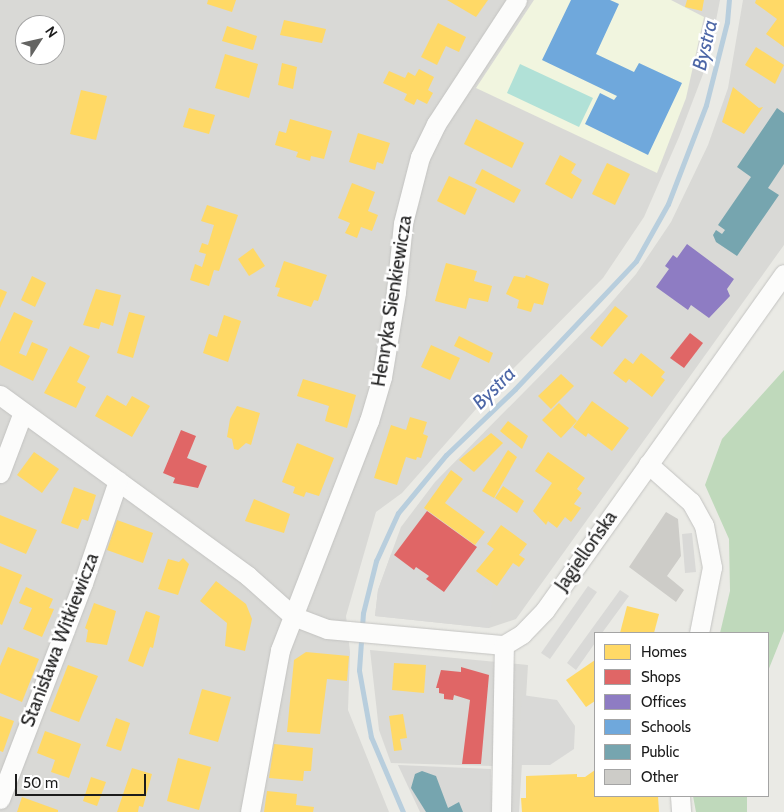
<!DOCTYPE html>
<html>
<head>
<meta charset="utf-8">
<style>
	body { margin:0 }
	#map { position:relative; width:784px; height:812px; overflow:hidden; background:#eaeae5; font-family:Cabin,sans-serif }
	div>[style] { position:absolute }
	[style*='--x'] { left:calc(var(--x)*1px); top:calc(var(--y)*1px); width:calc(var(--w)*1px); rotate:calc(var(--a)*1deg) }
	.residential>* { inset:0; background:#d9d9d6 }
	.education>* { inset:0; background:#f1f5df }
	.religious>* { inset:0; background:#d8d8d6 }
	.forest>* { inset:0; background:#bfd9bb }
	.pitch>* { inset:0; background:#b1e1d7 }
	.parking>* { inset:0; background:#d9d9d7 }
	.homes>* { inset:0; background:#ffd966 }
	.shops>* { inset:0; background:#e06666 }
	.offices>* { inset:0; background:#8e7cc3 }
	.schools>* { inset:0; background:#6fa8dc }
	.public>* { inset:0; background:#76a5af }
	.stream>* { height:5px; margin:-2.5px; padding:0 2.5px; transform-origin:2.5px; border-radius:2.5px; background:#b8cedd }
	.building>* { inset:0; background:#cdccc8 }
	.roads { filter:drop-shadow(0 0 1px #c3c3c1) drop-shadow(0 0 1px #c3c3c1) }
	.minor>* { height:19px; margin:-9.5px; padding:0 9.5px; transform-origin:9.5px; border-radius:9.5px; background:#fcfcfb }
	span { translate:-50% -50%; white-space:nowrap; text-align:center; line-height:1.15; -webkit-text-stroke:5px #fff; paint-order:stroke }
	.street-label { font-size:19px; color:#1c1c1c }
	.water-label { font-size:20px; color:#4d67a7; font-style:italic }
	.legend { position:absolute; left:594px; top:632px; width:175px; height:165px; box-sizing:border-box; background:#fff; border:1px solid #a4a4a4; margin:0; padding:6px 9px; list-style:none; font-size:15px; color:#1c1c1c }
	.legend li { display:flex; align-items:center; gap:10px; height:25px }
	.legend b { width:25px; border:1px solid #a4a4a4 }
	.north { position:absolute; left:15px; top:15px; width:50px; height:50px; box-sizing:border-box; background:#fff; border:1px solid #a4a4a4; border-radius:50%; rotate:55deg; font-size:14px; font-weight:700; line-height:20px; text-align:center; color:#1c1c1c }
	.north::after { content:''; display:block; margin:auto; width:18px; height:22px; background:#646462; clip-path:polygon(50% 0,100% 100%,50% 72%,0 100%) }
	.scale { position:absolute; left:15px; top:774px; width:131px; height:22px; box-sizing:border-box; border:2px solid #1c1c1c; border-top:0; padding-left:6px; font-size:15px; line-height:18px; white-space:nowrap; color:#1c1c1c; -webkit-text-stroke:4px #fff; paint-order:stroke }
</style>
</head>
<body>
<div id="map">
	<div class="residential">
		<div style="clip-path:polygon(evenodd,0 0,720px 0,708px 61px,679px 137px,644px 217px,603px 278px,499px 383px,402px 493px,376px 512px,346px 616px,350px 652px,348px 710px,389px 812px,0 812px,0 0,25px 25px,55px 25px,55px 55px,25px 55px,25px 25px)"></div>
		<div style="clip-path:polygon(743px 0,784px 0,784px 245px,516px 619px,489px 628px,375px 616px,378px 590px,401px 527px,435px 482px,604px 311px,636px 274px,671px 222px,708px 145px,728px 88px)"></div>
		<div style="clip-path:polygon(370px 650px,528px 665px,519px 812px,494px 812px,493px 766px,391px 763px,379px 730px)"></div>
	</div>
	<div class="education">
		<div style="clip-path:polygon(534px 0,671px 0,704px 17px,686px 98px,657px 173px,476px 88px)"></div>
	</div>
	<div class="religious">
		<div style="clip-path:polygon(398px 765px,491px 769px,492px 812px,420px 812px)"></div>
	</div>
	<div class="forest">
		<div style="clip-path:polygon(784px 370px,784px 631px,768px 671px,768px 633px,720px 633px,730px 591px,729px 539px,705px 485px,722px 439px)"></div>
		<div style="clip-path:polygon(693px 796px,747px 796px,747px 812px,696px 812px)"></div>
	</div>
	<div class="pitch">
		<div style="clip-path:polygon(520px 64px,593px 98px,579px 127px,507px 93px)"></div>
	</div>
	<div class="parking">
		<div style="clip-path:polygon(692px 533px,696px 572px,685px 573px,682px 534px)"></div>
		<div style="clip-path:polygon(391px 554px,443px 592px,462px 566px,493px 589px,489px 628px,375px 616px,378px 590px)"></div>
		<div style="clip-path:polygon(588px 586px,597px 592px,550px 659px,541px 653px)"></div>
		<div style="clip-path:polygon(620px 590px,629px 596px,602px 633px,595px 633px,595px 643px,576px 670px,567px 663px)"></div>
		<div style="clip-path:polygon(522px 695px,557px 700px,575px 726px,574px 749px,550px 765px,517px 765px)"></div>
	</div>
	<div class="homes">
		<div style="clip-path:polygon(208px 0,236px 0,232px 12px,207px 4px)"></div>
		<div style="clip-path:polygon(447px 0,488px 0,476px 17px)"></div>
		<div style="clip-path:polygon(687px 0,704px 0,702px 11px,685px 7px)"></div>
		<div style="clip-path:polygon(756px 0,784px 0,784px 47px,766px 34px,777px 19px,755px 3px)"></div>
		<div style="clip-path:polygon(284px 20px,326px 29px,322px 43px,280px 35px)"></div>
		<div style="clip-path:polygon(438px 23px,466px 37px,459px 52px,446px 46px,437px 65px,421px 57px)"></div>
		<div style="clip-path:polygon(227px 26px,257px 36px,253px 50px,222px 41px)"></div>
		<div style="clip-path:polygon(756px 47px,784px 65px,775px 84px,745px 65px)"></div>
		<div style="clip-path:polygon(225px 54px,258px 64px,249px 98px,215px 88px)"></div>
		<div style="clip-path:polygon(282px 63px,297px 67px,293px 89px,278px 85px)"></div>
		<div style="clip-path:polygon(419px 69px,434px 77px,428px 90px,433px 93px,427px 104px,417px 99px,414px 105px,404px 100px,407px 94px,383px 83px,389px 71px,405px 78px,408px 72px,415px 76px)"></div>
		<div style="clip-path:polygon(733px 87px,759px 108px,763px 107px,744px 134px,722px 122px)"></div>
		<div style="clip-path:polygon(81px 90px,107px 96px,96px 140px,70px 134px)"></div>
		<div style="clip-path:polygon(189px 108px,215px 115px,209px 134px,183px 127px)"></div>
		<div style="clip-path:polygon(290px 119px,332px 131px,324px 159px,311px 156px,310px 161px,296px 157px,298px 152px,275px 145px,279px 131px,286px 133px)"></div>
		<div style="clip-path:polygon(476px 119px,524px 143px,512px 168px,464px 144px)"></div>
		<div style="clip-path:polygon(358px 133px,390px 143px,383px 164px,377px 162px,375px 170px,349px 162px)"></div>
		<div style="clip-path:polygon(560px 155px,576px 164px,571px 173px,582px 180px,572px 199px,545px 184px)"></div>
		<div style="clip-path:polygon(607px 163px,630px 174px,615px 205px,592px 194px)"></div>
		<div style="clip-path:polygon(482px 169px,521px 190px,514px 203px,475px 183px)"></div>
		<div style="clip-path:polygon(449px 176px,477px 189px,465px 215px,437px 201px)"></div>
		<div style="clip-path:polygon(352px 183px,375px 192px,368px 211px,378px 215px,372px 231px,361px 227px,357px 238px,345px 233px,350px 223px,338px 218px)"></div>
		<div style="clip-path:polygon(207px 205px,238px 215px,219px 271px,214px 270px,209px 286px,190px 280px,195px 264px,202px 267px,206px 254px,199px 252px,202px 243px,208px 245px,214px 225px,201px 221px)"></div>
		<div style="clip-path:polygon(253px 248px,265px 266px,249px 276px,238px 259px)"></div>
		<div style="clip-path:polygon(284px 261px,327px 275px,318px 301px,314px 300px,311px 307px,277px 296px,280px 288px,275px 287px)"></div>
		<div style="clip-path:polygon(446px 263px,477px 271px,474px 281px,492px 286px,488px 302px,469px 298px,466px 309px,435px 301px)"></div>
		<div style="clip-path:polygon(526px 275px,549px 284px,543px 305px,534px 303px,531px 312px,517px 308px,519px 300px,506px 294px,514px 276px,525px 278px)"></div>
		<div style="clip-path:polygon(32px 276px,46px 283px,35px 307px,21px 300px)"></div>
		<div style="clip-path:polygon(0 289px,7px 292px,0 308px)"></div>
		<div style="clip-path:polygon(96px 289px,121px 295px,113px 326px,101px 322px,99px 329px,83px 325px)"></div>
		<div style="clip-path:polygon(615px 306px,628px 316px,602px 347px,590px 338px)"></div>
		<div style="clip-path:polygon(14px 312px,33px 321px,19px 353px,26px 356px,32px 342px,48px 349px,33px 381px,0 365px,0 342px)"></div>
		<div style="clip-path:polygon(129px 312px,145px 316px,133px 358px,117px 353px)"></div>
		<div style="clip-path:polygon(224px 315px,241px 321px,228px 362px,203px 353px,209px 334px,217px 337px)"></div>
		<div style="clip-path:polygon(459px 336px,493px 353px,489px 363px,454px 346px)"></div>
		<div style="clip-path:polygon(431px 345px,460px 358px,450px 380px,421px 367px)"></div>
		<div style="clip-path:polygon(70px 346px,90px 356px,77px 382px,86px 387px,76px 408px,44px 393px)"></div>
		<div style="clip-path:polygon(641px 353px,665px 372px,661px 377px,665px 380px,652px 397px,629px 379px,626px 383px,613px 373px,625px 358px,633px 364px)"></div>
		<div style="clip-path:polygon(561px 374px,574px 386px,551px 409px,538px 396px)"></div>
		<div style="clip-path:polygon(303px 379px,356px 395px,347px 428px,325px 421px,329px 406px,297px 396px)"></div>
		<div style="clip-path:polygon(107px 395px,126px 406px,132px 396px,150px 406px,132px 437px,95px 416px)"></div>
		<div style="clip-path:polygon(592px 401px,629px 428px,612px 451px,588px 433px,586px 437px,573px 427px)"></div>
		<div style="clip-path:polygon(559px 403px,577px 421px,561px 438px,542px 420px)"></div>
		<div style="clip-path:polygon(237px 406px,260px 413px,251px 445px,246px 443px,238px 450px,234px 449px,232px 439px,227px 437px,230px 419px)"></div>
		<div style="clip-path:polygon(410px 417px,427px 422px,423px 434px,428px 436px,421px 458px,417px 457px,416px 460px,406px 457px,397px 485px,374px 478px,391px 425px,406px 430px)"></div>
		<div style="clip-path:polygon(508px 421px,528px 436px,522px 449px,500px 431px)"></div>
		<div style="clip-path:polygon(491px 433px,503px 443px,474px 472px,459px 460px)"></div>
		<div style="clip-path:polygon(297px 443px,334px 458px,319px 496px,306px 492px,304px 497px,293px 493px,295px 487px,282px 482px)"></div>
		<div style="clip-path:polygon(508px 450px,517px 457px,494px 498px,482px 491px)"></div>
		<div style="clip-path:polygon(34px 452px,59px 469px,42px 493px,17px 475px)"></div>
		<div style="clip-path:polygon(548px 452px,585px 478px,577px 489px,582px 493px,574px 504px,581px 508px,571px 522px,565px 517px,557px 528px,548px 521px,546px 525px,533px 511px,552px 483px,535px 471px)"></div>
		<div style="clip-path:polygon(451px 470px,463px 479px,445px 503px,485px 532px,475px 545px,424px 508px)"></div>
		<div style="clip-path:polygon(503px 486px,524px 501px,517px 513px,495px 498px)"></div>
		<div style="clip-path:polygon(74px 487px,96px 495px,88px 521px,82px 519px,78px 529px,61px 523px)"></div>
		<div style="clip-path:polygon(254px 499px,290px 514px,284px 533px,245px 521px)"></div>
		<div style="clip-path:polygon(0 515px,37px 530px,26px 554px,0 543px)"></div>
		<div style="clip-path:polygon(117px 520px,153px 533px,143px 563px,107px 550px)"></div>
		<div style="clip-path:polygon(501px 525px,527px 544px,519px 555px,525px 559px,519px 567px,513px 563px,497px 586px,476px 571px,494px 549px,487px 544px)"></div>
		<div style="clip-path:polygon(183px 558px,189px 564px,178px 595px,158px 589px,168px 559px,179px 562px)"></div>
		<div style="clip-path:polygon(0 566px,22px 575px,2px 625px,0 624px)"></div>
		<div style="clip-path:polygon(216px 581px,246px 604px,252px 619px,245px 651px,225px 646px,227px 623px,200px 601px)"></div>
		<div style="clip-path:polygon(26px 587px,53px 599px,49px 608px,54px 609px,42px 637px,23px 629px,32px 608px,19px 603px)"></div>
		<div style="clip-path:polygon(94px 603px,116px 611px,107px 645px,86px 642px,88px 630px,85px 628px)"></div>
		<div style="clip-path:polygon(627px 606px,659px 614px,654px 633px,620px 633px)"></div>
		<div style="clip-path:polygon(146px 611px,160px 616px,153px 648px,150px 647px,143px 667px,128px 661px)"></div>
		<div style="clip-path:polygon(8px 647px,39px 659px,22px 702px,0 693px,0 666px)"></div>
		<div style="clip-path:polygon(306px 652px,349px 656px,347px 681px,327px 679px,320px 734px,287px 732px,294px 660px)"></div>
		<div style="clip-path:polygon(595px 660px,595px 701px,586px 707px,566px 680px)"></div>
		<div style="clip-path:polygon(394px 663px,426px 665px,424px 693px,392px 690px)"></div>
		<div style="clip-path:polygon(68px 665px,98px 676px,79px 722px,50px 711px)"></div>
		<div style="clip-path:polygon(202px 689px,231px 697px,218px 742px,189px 734px)"></div>
		<div style="clip-path:polygon(403px 714px,407px 738px,400px 739px,402px 750px,394px 751px,389px 716px)"></div>
		<div style="clip-path:polygon(0 716px,14px 721px,3px 752px,0 751px)"></div>
		<div style="clip-path:polygon(116px 718px,130px 723px,121px 751px,106px 746px)"></div>
		<div style="clip-path:polygon(45px 731px,81px 744px,69px 778px,51px 772px,55px 760px,37px 753px)"></div>
		<div style="clip-path:polygon(274px 744px,313px 748px,311px 771px,304px 771px,303px 781px,269px 778px)"></div>
		<div style="clip-path:polygon(178px 758px,211px 767px,199px 810px,167px 801px)"></div>
		<div style="clip-path:polygon(132px 768px,152px 774px,143px 807px,139px 806px,138px 812px,117px 812px)"></div>
		<div style="clip-path:polygon(595px 770px,595px 796px,658px 796px,659px 812px,522px 812px,521px 798px,526px 798px,526px 776px,577px 774px,577px 777px,585px 777px)"></div>
		<div style="clip-path:polygon(91px 777px,106px 782px,97px 806px,83px 801px)"></div>
		<div style="clip-path:polygon(267px 791px,297px 794px,296px 805px,314px 807px,313px 812px,264px 812px)"></div>
		<div style="clip-path:polygon(22px 797px,58px 810px,58px 812px,17px 812px)"></div>
	</div>
	<div class="shops">
		<div style="clip-path:polygon(690px 333px,703px 343px,684px 368px,670px 358px)"></div>
		<div style="clip-path:polygon(181px 430px,196px 436px,187px 458px,207px 466px,198px 488px,173px 483px,175px 478px,163px 473px)"></div>
		<div style="clip-path:polygon(427px 511px,477px 547px,444px 592px,426px 579px,429px 576px,416px 567px,414px 570px,394px 555px)"></div>
		<div style="clip-path:polygon(461px 667px,489px 675px,481px 764px,462px 764px,470px 700px,454px 695px,453px 700px,444px 699px,444px 694px,439px 693px,439px 688px,436px 688px,441px 670px,461px 672px)"></div>
	</div>
	<div class="offices">
		<div style="clip-path:polygon(687px 244px,734px 279px,727px 289px,730px 296px,709px 318px,691px 305px,688px 310px,656px 287px,669px 269px,665px 266px,673px 255px,677px 258px)"></div>
	</div>
	<div class="schools">
		<div style="clip-path:polygon(571px 0,610px 0,619px 4px,596px 54px,634px 72px,639px 63px,682px 83px,648px 155px,585px 124px,600px 93px,614px 100px,617px 96px,542px 60px)"></div>
	</div>
	<div class="public">
		<div style="clip-path:polygon(777px 108px,784px 113px,784px 164px,768px 188px,779px 195px,737px 256px,716px 242px,713px 235px,716px 230px,722px 234px,725px 230px,718px 225px,751px 177px,737px 167px)"></div>
		<div style="clip-path:polygon(422px 771px,436px 776px,448px 808px,459px 802px,463px 812px,426px 812px,411px 788px,415px 774px)"></div>
	</div>
	<div class="stream">
		<div style="--x:403;--y:812;--w:82;--a:-113.1"></div>
		<div style="--x:371;--y:737;--w:68;--a:-100.2"></div>
		<div style="--x:359;--y:670;--w:57;--a:-86"></div>
		<div style="--x:363;--y:613;--w:54;--a:-76"></div>
		<div style="--x:376;--y:561;--w:53;--a:-65.4"></div>
		<div style="--x:398;--y:513;--w:75;--a:-50.4"></div>
		<div style="--x:446;--y:455;--w:95;--a:-43.7"></div>
		<div style="--x:515;--y:389;--w:176;--a:-46.6"></div>
		<div style="--x:636;--y:261;--w:65;--a:-60.7"></div>
		<div style="--x:668;--y:204;--w:106;--a:-69"></div>
		<div style="--x:706;--y:105;--w:86;--a:-75.8"></div>
		<div style="--x:727;--y:22;--w:22;--a:-85"></div>
	</div>
	<div class="building">
		<div style="clip-path:polygon(666px 512px,678px 519px,681px 556px,667px 576px,684px 590px,676px 602px,629px 567px)"></div>
	</div>
	<div class="roads">
		<div class="minor">
			<div style="--x:0;--y:395;--w:307;--a:36.1"></div>
			<div style="--x:248;--y:576;--w:60;--a:41.6"></div>
			<div style="--x:293;--y:616;--w:36;--a:21"></div>
			<div style="--x:327;--y:629;--w:178;--a:5.2"></div>
			<div style="--x:504;--y:645;--w:21;--a:-31"></div>
			<div style="--x:522;--y:634;--w:33;--a:-46"></div>
			<div style="--x:545;--y:610;--w:412;--a:-54.6"></div>
			<div style="--x:648;--y:464;--w:57;--a:41.5"></div>
			<div style="--x:691;--y:502;--w:26;--a:61"></div>
			<div style="--x:704;--y:525;--w:43;--a:79.2"></div>
			<div style="--x:712;--y:567;--w:67;--a:101.1"></div>
			<div style="--x:0;--y:473;--w:65;--a:-69.3"></div>
			<div style="--x:680;--y:796;--w:16;--a:86"></div>
			<div style="--x:0;--y:799;--w:231;--a:-69"></div>
			<div style="--x:83;--y:583;--w:108;--a:-71.1"></div>
			<div style="--x:250;--y:812;--w:165;--a:-79.5"></div>
			<div style="--x:280;--y:650;--w:246;--a:-68.8"></div>
			<div style="--x:369;--y:421;--w:46;--a:-73.5"></div>
			<div style="--x:382;--y:377;--w:86;--a:-80.6"></div>
			<div style="--x:396;--y:292;--w:69;--a:-84.2"></div>
			<div style="--x:403;--y:223;--w:68;--a:-75.6"></div>
			<div style="--x:420;--y:157;--w:37;--a:-64"></div>
			<div style="--x:436;--y:124;--w:148;--a:-56.8"></div>
			<div style="--x:501;--y:812;--w:167;--a:-89"></div>
		</div>
	</div>
	<div class="street-label">
		<span style="left:392px;top:301px;rotate:-81deg">Henryka Sienkiewicza</span>
		<span style="left:586px;top:551px;rotate:-55deg">Jagiellońska</span>
		<span style="left:60px;top:640px;rotate:-69deg">Stanisława Witkiewicza</span>
	</div>
	<div class="water-label">
		<span style="left:705px;top:45px;rotate:-77deg">Bystra</span>
		<span style="left:494px;top:388px;rotate:-45deg">Bystra</span>
	</div>
	<ul class="legend">
	<li><b style="height:14px;background:#ffd966"></b>Homes</li>
	<li><b style="height:14px;background:#e06666"></b>Shops</li>
	<li><b style="height:14px;background:#8e7cc3"></b>Offices</li>
	<li><b style="height:14px;background:#6fa8dc"></b>Schools</li>
	<li><b style="height:14px;background:#76a5af"></b>Public</li>
	<li><b style="height:14px;background:#cdccc8"></b>Other</li>
	</ul>
	<div class="north">N</div>
	<div class="scale">50 m</div>
</div>
</body>
</html>
